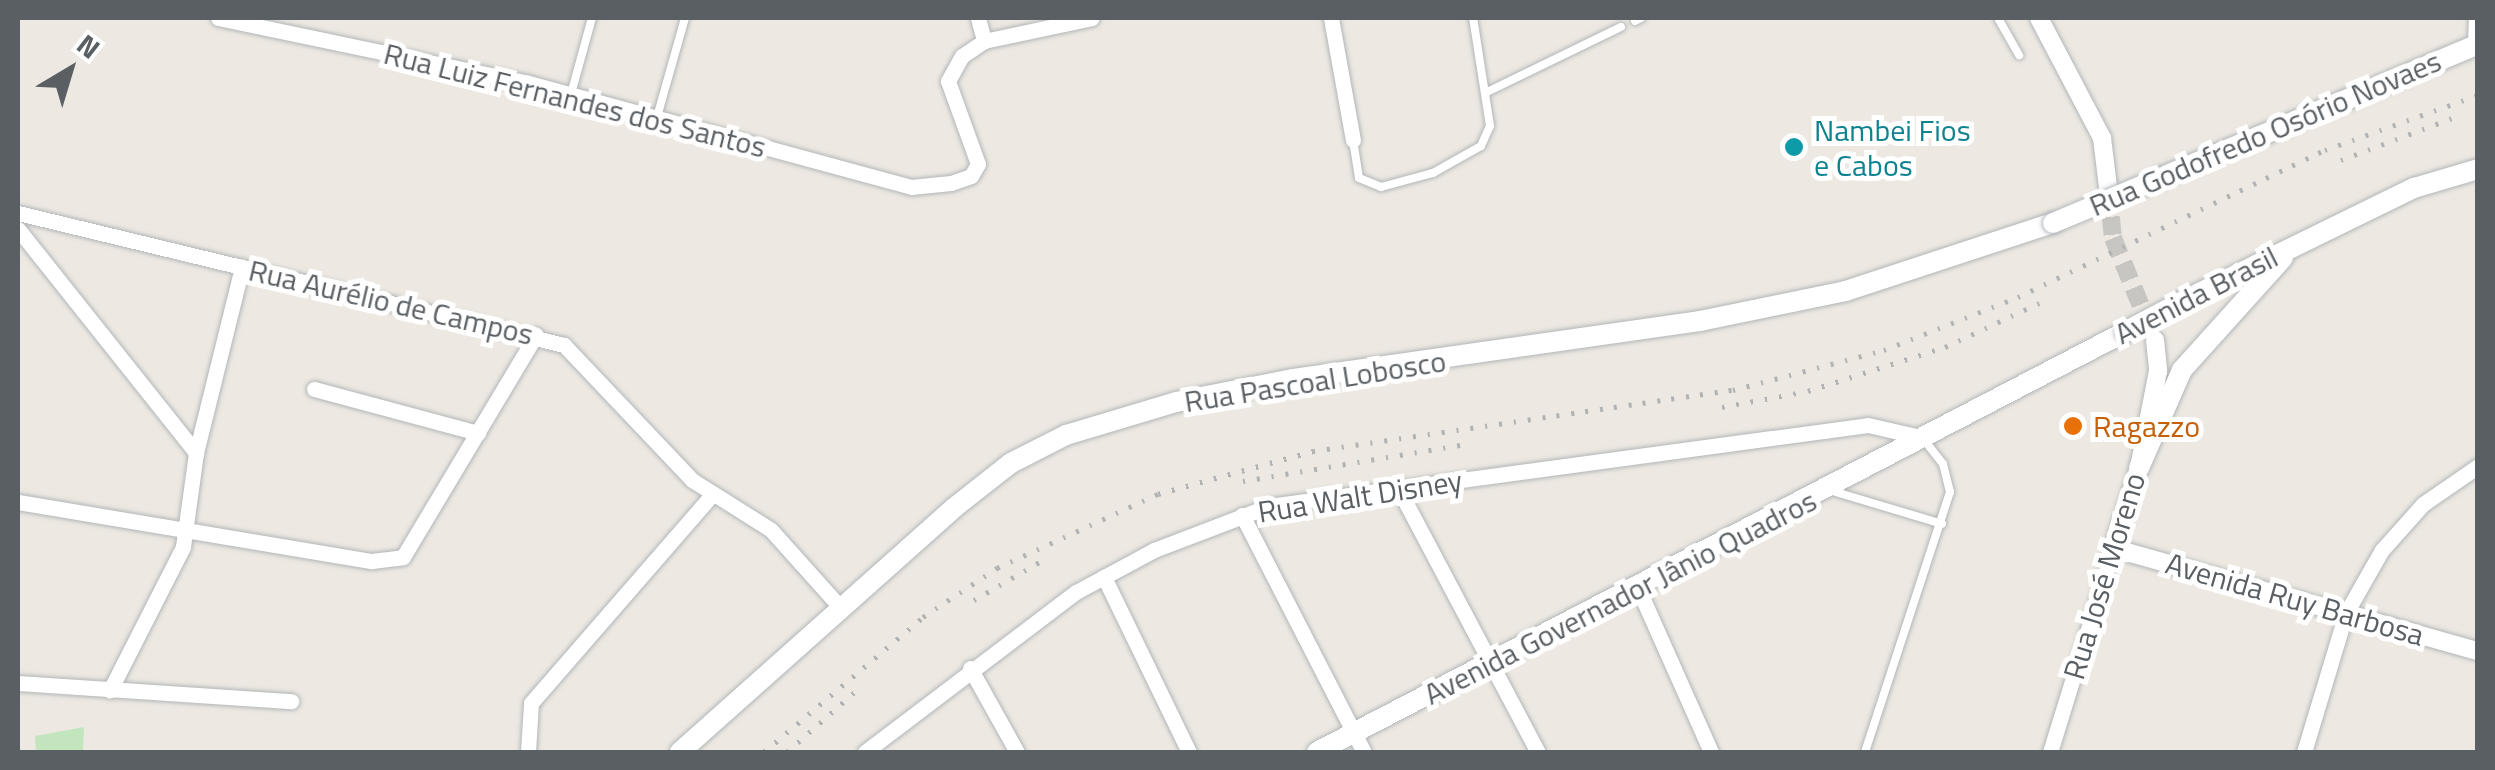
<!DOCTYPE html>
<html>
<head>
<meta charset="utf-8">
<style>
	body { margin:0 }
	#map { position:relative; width:2495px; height:770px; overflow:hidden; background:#ede9e2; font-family:"Titillium Web",sans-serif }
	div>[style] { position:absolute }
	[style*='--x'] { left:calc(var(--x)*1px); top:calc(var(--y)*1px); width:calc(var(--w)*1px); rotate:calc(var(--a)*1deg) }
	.green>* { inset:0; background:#c3e5be }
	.tertiary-tunnel>* { height:18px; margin-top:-9px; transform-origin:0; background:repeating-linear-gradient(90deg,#c8c6c2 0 18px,transparent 0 27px) }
	.roads { filter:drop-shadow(0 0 2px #b2b6b9) drop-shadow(0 0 2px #b2b6b9) }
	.service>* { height:8px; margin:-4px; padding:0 4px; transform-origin:4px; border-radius:4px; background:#fff }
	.minor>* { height:15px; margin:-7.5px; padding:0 7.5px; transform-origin:7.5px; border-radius:7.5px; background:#fff }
	.tertiary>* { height:18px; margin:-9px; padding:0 9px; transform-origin:9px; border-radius:9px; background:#fff }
	.secondary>* { height:20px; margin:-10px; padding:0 10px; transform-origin:10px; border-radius:10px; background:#fff }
	.rail>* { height:5px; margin-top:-2.5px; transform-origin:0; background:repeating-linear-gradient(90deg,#b1b2b3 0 2.5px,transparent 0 14.5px) }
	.bridges { filter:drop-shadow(0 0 2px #b3b8bc) drop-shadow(0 0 2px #b3b8bc) }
	.secondary-bridge>* { height:20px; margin:-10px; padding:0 10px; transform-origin:10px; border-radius:10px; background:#fff }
	.dots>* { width:28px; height:28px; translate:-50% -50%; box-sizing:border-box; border:5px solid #fff; border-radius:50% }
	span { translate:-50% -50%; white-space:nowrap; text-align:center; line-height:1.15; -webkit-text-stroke:10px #fff; paint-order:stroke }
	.street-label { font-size:30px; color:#5a5f63 }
	.culture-label { font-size:30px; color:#0d838f }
	.left { translate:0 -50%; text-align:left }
	.food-label { font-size:30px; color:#c56008 }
	.frame { position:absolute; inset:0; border:20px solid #5a5f63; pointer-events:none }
	.north { position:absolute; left:20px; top:20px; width:100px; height:100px; -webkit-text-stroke:8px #fff; paint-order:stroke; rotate:38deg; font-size:28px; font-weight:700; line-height:40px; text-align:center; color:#5a5f63 }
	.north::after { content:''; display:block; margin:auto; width:35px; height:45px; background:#5a5f63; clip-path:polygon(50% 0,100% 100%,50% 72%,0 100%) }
</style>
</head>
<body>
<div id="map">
	<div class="green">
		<div style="clip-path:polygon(84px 727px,83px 752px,36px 752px,35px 736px)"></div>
	</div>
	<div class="tertiary-tunnel">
		<div style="--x:2108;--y:190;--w:48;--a:84.1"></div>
		<div style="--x:2113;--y:238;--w:110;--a:67.6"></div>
	</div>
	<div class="roads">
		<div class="service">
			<div style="--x:1998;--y:18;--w:43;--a:60.4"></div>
			<div style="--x:1635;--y:21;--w:7;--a:-27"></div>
			<div style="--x:1487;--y:92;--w:149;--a:-25.9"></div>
			<div style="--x:571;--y:94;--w:79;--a:-74.6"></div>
			<div style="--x:657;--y:117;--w:103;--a:-74.2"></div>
			<div style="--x:1353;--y:140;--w:38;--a:81"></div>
			<div style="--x:1359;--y:178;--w:24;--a:22"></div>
			<div style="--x:1381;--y:187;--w:54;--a:-15.1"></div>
			<div style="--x:1433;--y:173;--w:55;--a:-29.4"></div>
			<div style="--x:1481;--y:146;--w:22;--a:-66"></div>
			<div style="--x:1490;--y:126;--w:109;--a:-98.9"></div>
			<div style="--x:1829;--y:490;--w:118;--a:16.7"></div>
			<div style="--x:1865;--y:752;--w:274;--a:-71.9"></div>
			<div style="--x:1950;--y:492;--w:29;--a:-104"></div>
			<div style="--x:1943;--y:464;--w:31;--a:-128"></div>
		</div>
		<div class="minor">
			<div style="--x:218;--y:18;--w:314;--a:11.8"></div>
			<div style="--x:525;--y:82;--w:400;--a:15.2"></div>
			<div style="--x:911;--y:187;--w:40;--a:-5.7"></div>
			<div style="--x:951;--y:183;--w:21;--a:-19"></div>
			<div style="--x:971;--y:176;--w:14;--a:-60"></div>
			<div style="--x:978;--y:164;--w:88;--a:-109.9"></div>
			<div style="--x:948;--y:81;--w:29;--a:-61"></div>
			<div style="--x:962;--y:56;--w:27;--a:-34"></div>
			<div style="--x:984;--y:41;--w:110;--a:-12"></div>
			<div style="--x:978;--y:18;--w:24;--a:75"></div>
			<div style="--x:1331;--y:18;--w:124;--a:79.8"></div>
			<div style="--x:2475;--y:45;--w:27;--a:-88"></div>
			<div style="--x:18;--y:213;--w:562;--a:13.59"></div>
			<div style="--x:564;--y:345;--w:186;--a:46.5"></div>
			<div style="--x:692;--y:480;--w:93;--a:32.3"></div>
			<div style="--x:771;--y:530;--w:105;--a:48.1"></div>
			<div style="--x:18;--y:229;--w:286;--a:51.5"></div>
			<div style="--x:196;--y:453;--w:95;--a:97.9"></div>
			<div style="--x:183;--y:547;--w:161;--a:117"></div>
			<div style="--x:314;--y:389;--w:170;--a:15"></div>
			<div style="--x:196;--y:453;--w:192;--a:-76.1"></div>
			<div style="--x:1398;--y:488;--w:299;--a:62.1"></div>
			<div style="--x:18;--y:502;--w:359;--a:9.5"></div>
			<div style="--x:372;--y:561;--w:31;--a:-7"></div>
			<div style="--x:403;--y:557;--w:259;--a:-59.1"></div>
			<div style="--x:1242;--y:515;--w:267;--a:62.8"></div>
			<div style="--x:1104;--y:577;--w:195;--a:64.1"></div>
			<div style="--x:1638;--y:588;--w:180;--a:66"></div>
			<div style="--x:970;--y:668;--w:96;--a:60.8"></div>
			<div style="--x:18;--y:683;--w:274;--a:3.8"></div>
			<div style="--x:528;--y:752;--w:49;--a:-86.5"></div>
			<div style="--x:531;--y:703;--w:276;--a:-49"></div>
			<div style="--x:865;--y:752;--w:265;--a:-37.2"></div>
			<div style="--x:1076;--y:592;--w:89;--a:-28.3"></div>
			<div style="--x:1154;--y:550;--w:123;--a:-20.9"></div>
			<div style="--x:1269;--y:506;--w:604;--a:-7.7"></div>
			<div style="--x:1868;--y:425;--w:53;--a:13"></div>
			<div style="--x:2050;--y:752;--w:214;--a:-72.8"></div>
			<div style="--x:2304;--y:752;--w:145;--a:-73.2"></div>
			<div style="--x:2346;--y:613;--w:73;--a:-60.3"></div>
			<div style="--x:2382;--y:550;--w:62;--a:-48.3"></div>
			<div style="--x:2423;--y:504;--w:67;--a:-34.6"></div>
		</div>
		<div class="tertiary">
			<div style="--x:2039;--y:18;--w:136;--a:62.3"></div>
			<div style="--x:2102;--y:138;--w:49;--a:83"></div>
			<div style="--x:2155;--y:340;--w:31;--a:84"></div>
			<div style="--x:2158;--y:371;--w:99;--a:101.1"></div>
			<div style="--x:2139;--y:468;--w:84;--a:108"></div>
			<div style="--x:2113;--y:548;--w:379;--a:15.8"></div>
		</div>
		<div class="secondary">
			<div style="--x:2160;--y:178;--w:345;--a:-22.8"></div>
			<div style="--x:2187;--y:299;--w:253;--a:-26.1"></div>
			<div style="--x:2414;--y:188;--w:67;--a:-16.5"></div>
			<div style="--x:2139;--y:468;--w:107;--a:-66.3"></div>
			<div style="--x:2182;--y:370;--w:151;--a:-48"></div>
			<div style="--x:680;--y:752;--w:368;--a:-41.7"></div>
			<div style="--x:955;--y:507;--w:71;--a:-38.2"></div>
			<div style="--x:1011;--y:463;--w:62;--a:-27"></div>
			<div style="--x:1066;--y:435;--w:115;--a:-16.7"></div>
			<div style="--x:1176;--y:402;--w:119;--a:-11.1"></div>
			<div style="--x:1293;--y:379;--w:411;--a:-8.1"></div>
			<div style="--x:1700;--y:321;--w:149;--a:-11.6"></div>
			<div style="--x:1846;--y:291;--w:218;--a:-18.2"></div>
			<div style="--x:1317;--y:752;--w:911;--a:-27.47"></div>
		</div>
	</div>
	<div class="rail">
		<div style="--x:2341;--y:160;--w:130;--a:-20.7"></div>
		<div style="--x:1722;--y:407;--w:87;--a:-10.5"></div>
		<div style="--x:1808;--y:391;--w:144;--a:-17.8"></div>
		<div style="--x:1945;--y:347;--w:114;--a:-25"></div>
		<div style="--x:1243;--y:481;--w:220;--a:-9.4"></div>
		<div style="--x:974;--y:600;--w:80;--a:-30.1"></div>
		<div style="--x:764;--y:752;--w:209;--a:-40.3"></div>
		<div style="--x:923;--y:617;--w:89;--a:-33.5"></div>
		<div style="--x:997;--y:568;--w:177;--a:-24.7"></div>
		<div style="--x:1158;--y:494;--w:161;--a:-15.5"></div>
		<div style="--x:1313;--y:451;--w:424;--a:-8.3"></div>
		<div style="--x:1733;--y:390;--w:156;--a:-14.8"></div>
		<div style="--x:1884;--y:350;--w:144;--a:-21.6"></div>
		<div style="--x:2018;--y:297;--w:340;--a:-25.6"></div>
		<div style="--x:2325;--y:150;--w:163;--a:-19.8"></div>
		<div style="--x:787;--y:752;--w:96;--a:-41.6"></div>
	</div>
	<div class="bridges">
		<div class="secondary-bridge">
			<div style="--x:2053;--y:223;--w:116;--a:-22.8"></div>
			<div style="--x:2125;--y:332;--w:70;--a:-28"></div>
		</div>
	</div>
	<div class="dots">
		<div style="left:1794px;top:147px;background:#0f9aa8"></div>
		<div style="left:2073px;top:426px;background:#e8710a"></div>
	</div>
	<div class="street-label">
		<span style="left:575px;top:100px;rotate:14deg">Rua Luiz Fernandes dos Santos</span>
		<span style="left:2265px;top:133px;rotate:-23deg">Rua Godofredo Osório Novaes</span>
		<span style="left:2196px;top:295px;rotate:-27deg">Avenida Brasil</span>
		<span style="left:391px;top:302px;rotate:13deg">Rua Aurélio de Campos</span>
		<span style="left:1315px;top:381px;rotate:-9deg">Rua Pascoal Lobosco</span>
		<span style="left:1360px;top:496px;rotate:-9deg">Rua Walt Disney</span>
		<span style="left:2104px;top:576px;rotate:-73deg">Rua José Moreno</span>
		<span style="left:1620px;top:597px;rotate:-27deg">Avenida Governador Jânio Quadros</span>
		<span style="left:2295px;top:599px;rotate:16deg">Avenida Ruy Barbosa</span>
	</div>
	<div class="culture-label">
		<span class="left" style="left:1814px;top:147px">Nambei Fios<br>e Cabos</span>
	</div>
	<div class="food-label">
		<span class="left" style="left:2093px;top:426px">Ragazzo</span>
	</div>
	<div class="frame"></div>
	<div class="north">N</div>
</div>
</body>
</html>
